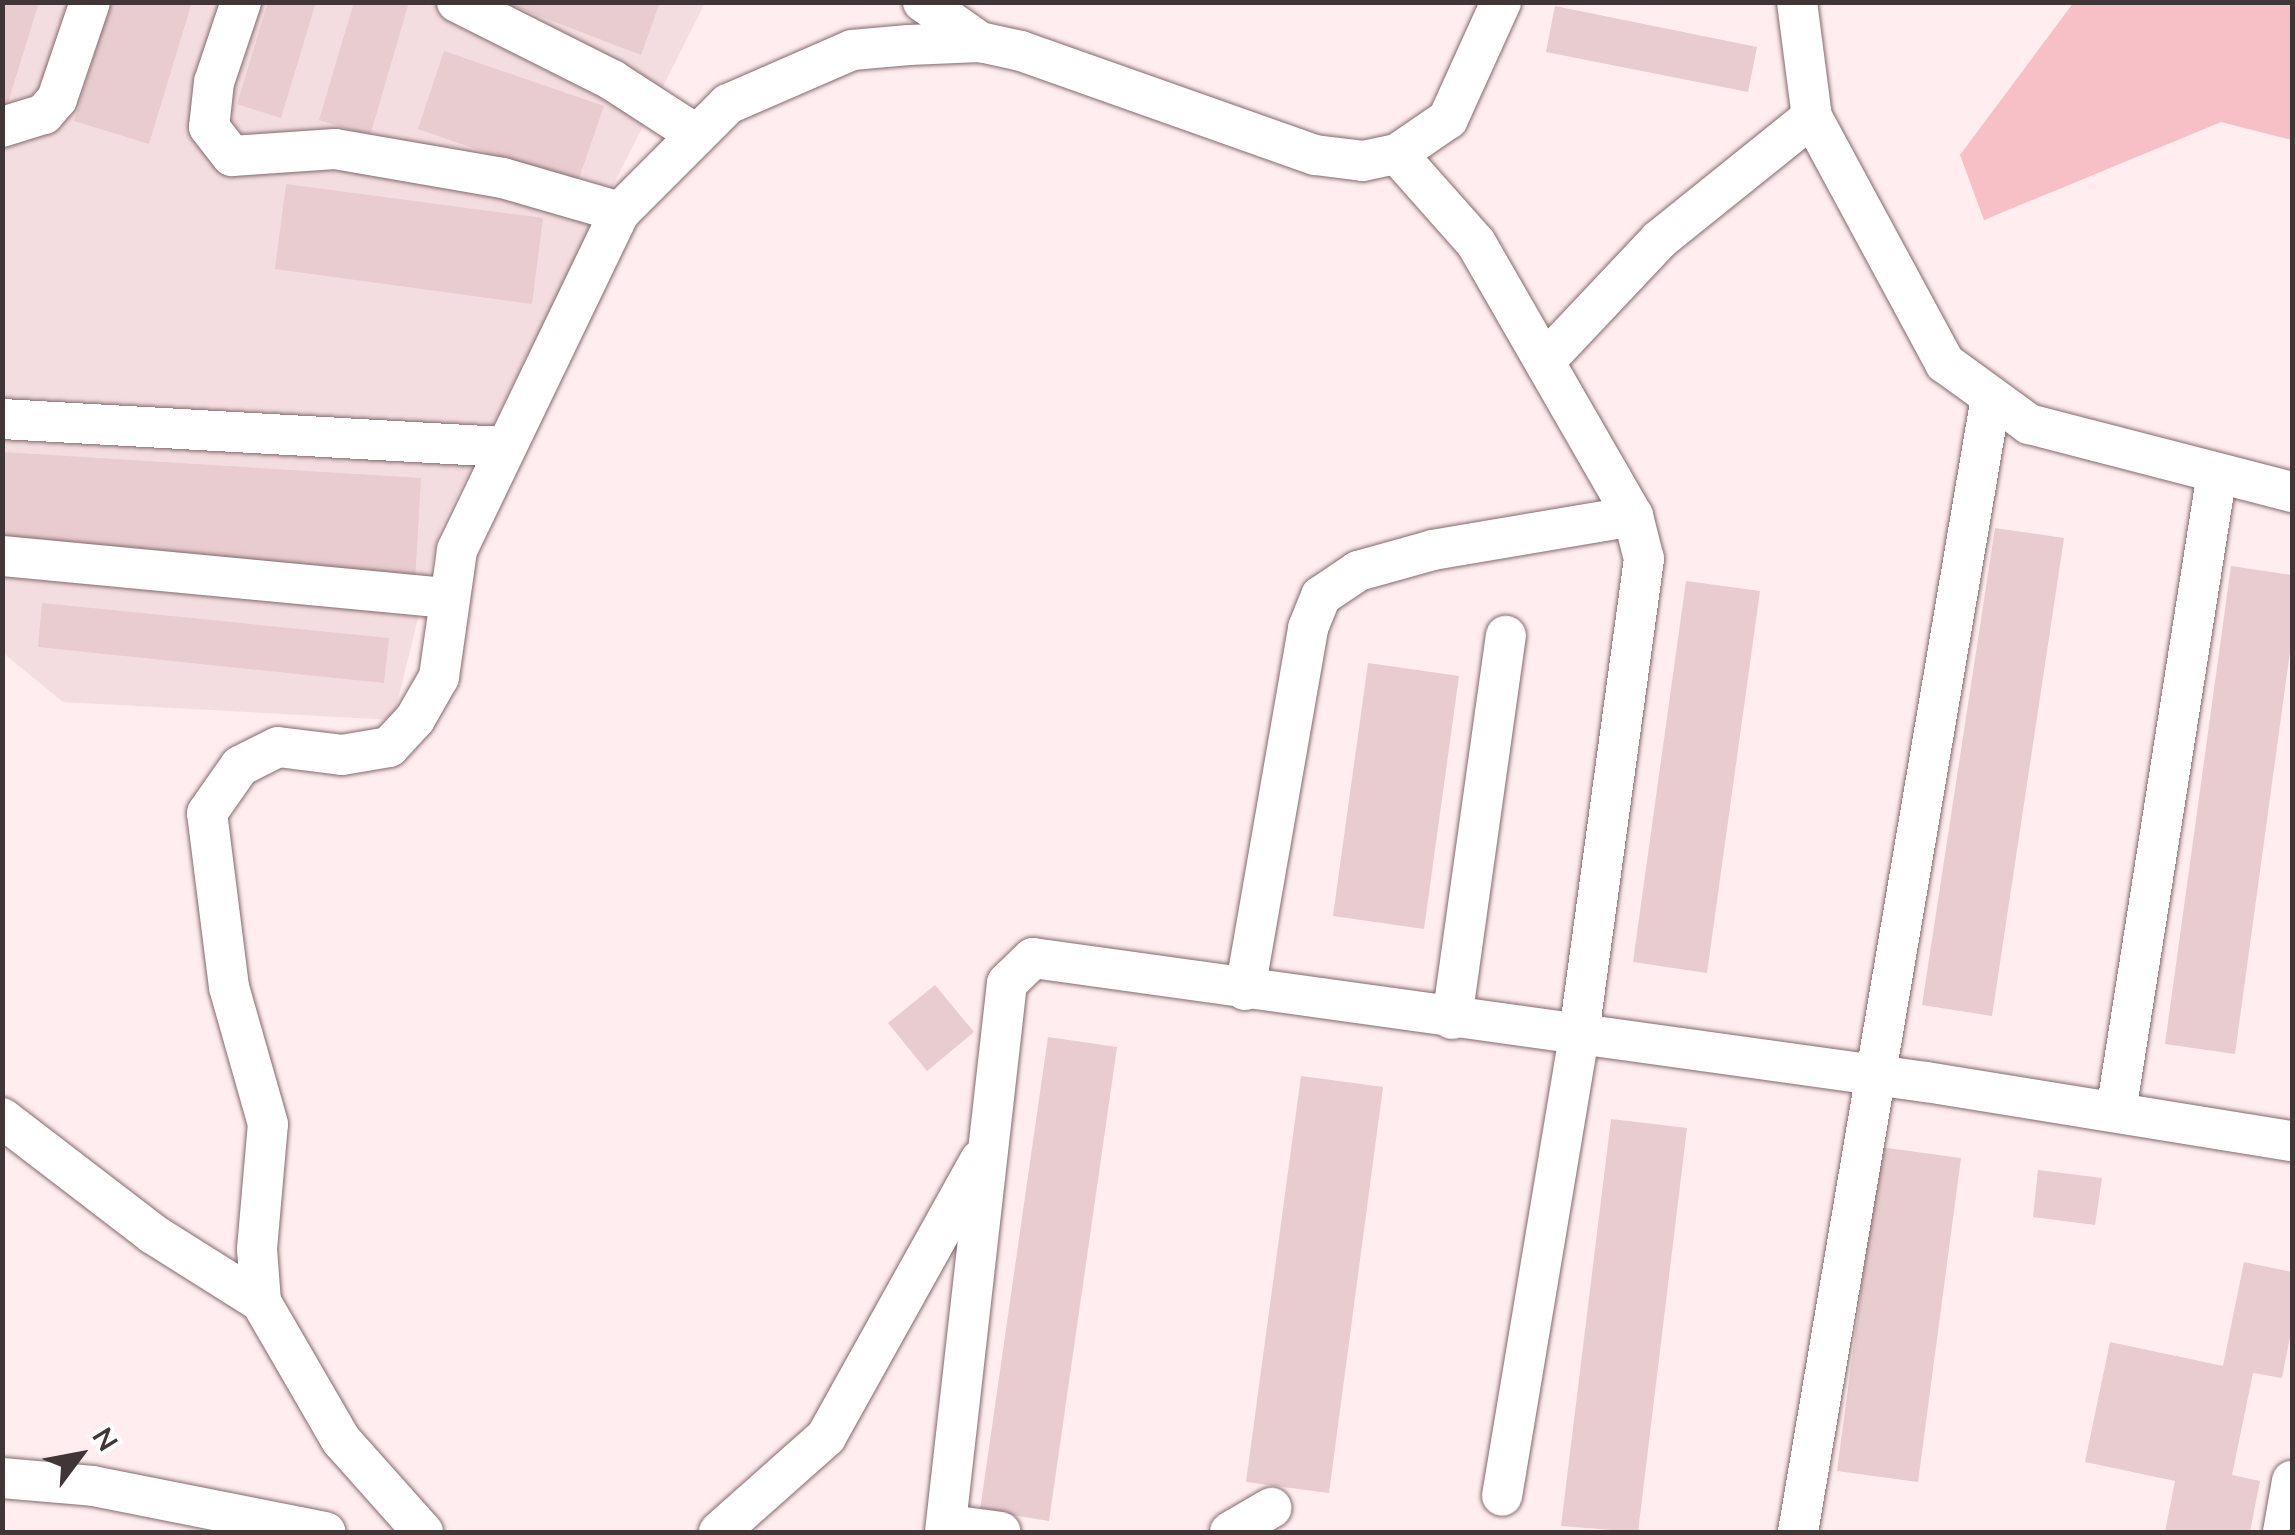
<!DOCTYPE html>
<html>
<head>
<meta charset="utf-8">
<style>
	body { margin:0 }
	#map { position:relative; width:2295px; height:1535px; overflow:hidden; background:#ffedef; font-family:Mulish,sans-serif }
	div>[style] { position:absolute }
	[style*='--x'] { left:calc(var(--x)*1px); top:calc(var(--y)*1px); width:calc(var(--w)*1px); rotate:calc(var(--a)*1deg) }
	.built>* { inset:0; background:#f4dde0 }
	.green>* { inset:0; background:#f7bfc6 }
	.building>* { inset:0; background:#e8cccf }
	.roads { filter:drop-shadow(0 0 2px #83696c) drop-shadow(0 0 2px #83696c) }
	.minor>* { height:40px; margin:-20px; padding:0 20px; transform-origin:20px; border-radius:20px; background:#fff }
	span { translate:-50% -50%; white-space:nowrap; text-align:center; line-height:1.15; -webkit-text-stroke:8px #fff; paint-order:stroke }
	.frame { position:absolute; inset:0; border:5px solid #413637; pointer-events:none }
	.north { position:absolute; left:30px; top:1405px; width:100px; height:100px; -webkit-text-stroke:8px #fff; paint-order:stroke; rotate:58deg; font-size:28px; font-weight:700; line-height:40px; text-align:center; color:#413637 }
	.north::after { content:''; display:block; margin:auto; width:35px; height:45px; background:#413637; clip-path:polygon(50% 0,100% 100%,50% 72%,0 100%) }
</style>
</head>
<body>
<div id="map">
	<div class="built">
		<div style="clip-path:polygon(2px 3px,705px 3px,440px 529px,393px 720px,63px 702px,3px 653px)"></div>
	</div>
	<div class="green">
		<div style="clip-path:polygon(2074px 2px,2292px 3px,2292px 140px,2221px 122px,1984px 220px,1960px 155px)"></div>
	</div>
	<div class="building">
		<div style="clip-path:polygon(2px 2px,39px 2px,6px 109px,2px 108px)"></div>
		<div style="clip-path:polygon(111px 2px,192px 2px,149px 144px,74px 121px)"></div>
		<div style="clip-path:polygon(268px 2px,316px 2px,281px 118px,237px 104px)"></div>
		<div style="clip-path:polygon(354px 2px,409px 2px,370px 136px,319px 120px)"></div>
		<div style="clip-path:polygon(503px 2px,660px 2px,641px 55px)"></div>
		<div style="clip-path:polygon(1555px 6px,1757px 47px,1748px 92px,1546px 52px)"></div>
		<div style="clip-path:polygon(444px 51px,604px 106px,577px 184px,418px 129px)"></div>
		<div style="clip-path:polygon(286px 184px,543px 218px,532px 304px,275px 269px)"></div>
		<div style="clip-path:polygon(2px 452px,421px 478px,415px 581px,2px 555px)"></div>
		<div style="clip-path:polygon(1995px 528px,2064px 538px,1992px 1016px,1922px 1005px)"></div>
		<div style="clip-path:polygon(2231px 566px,2292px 575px,2292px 637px,2235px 1054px,2165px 1044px)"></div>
		<div style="clip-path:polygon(1686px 581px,1760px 591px,1707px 973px,1633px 962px)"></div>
		<div style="clip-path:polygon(42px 603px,389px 638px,384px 683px,38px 647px)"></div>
		<div style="clip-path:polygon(1368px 663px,1459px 676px,1424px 929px,1333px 916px)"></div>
		<div style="clip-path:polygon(935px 985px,974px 1032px,927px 1071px,888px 1023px)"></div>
		<div style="clip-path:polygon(1048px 1037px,1117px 1047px,1049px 1521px,980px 1510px)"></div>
		<div style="clip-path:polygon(1301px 1076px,1383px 1087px,1329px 1493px,1246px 1482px)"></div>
		<div style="clip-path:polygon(1611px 1119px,1687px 1128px,1638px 1532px,1561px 1526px)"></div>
		<div style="clip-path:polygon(1880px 1147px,1961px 1158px,1918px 1482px,1837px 1471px)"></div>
		<div style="clip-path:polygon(2038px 1170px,2102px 1178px,2095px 1225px,2033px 1217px)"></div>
		<div style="clip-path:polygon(2244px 1262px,2292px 1272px,2292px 1326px,2282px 1378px,2253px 1373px,2232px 1475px,2260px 1481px,2250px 1532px,2165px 1532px,2175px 1481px,2085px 1462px,2110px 1342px,2223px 1366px)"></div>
	</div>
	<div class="roads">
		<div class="minor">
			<div style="--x:241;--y:2;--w:84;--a:108.6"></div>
			<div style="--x:214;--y:82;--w:45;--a:96.3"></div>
			<div style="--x:209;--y:127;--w:37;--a:52"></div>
			<div style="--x:232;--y:156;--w:103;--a:-3.9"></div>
			<div style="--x:335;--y:149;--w:170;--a:9.8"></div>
			<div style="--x:503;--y:178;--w:122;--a:16.2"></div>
			<div style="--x:457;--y:2;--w:174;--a:26.7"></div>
			<div style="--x:612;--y:80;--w:98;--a:32.9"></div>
			<div style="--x:923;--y:2;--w:70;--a:35.1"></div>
			<div style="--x:1797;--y:2;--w:116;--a:82.6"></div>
			<div style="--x:1812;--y:117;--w:280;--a:61.6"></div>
			<div style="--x:1945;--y:363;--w:104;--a:36"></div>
			<div style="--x:2029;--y:424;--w:272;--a:14.5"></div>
			<div style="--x:2;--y:127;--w:44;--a:-17.2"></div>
			<div style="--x:44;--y:114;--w:20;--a:-49"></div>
			<div style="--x:57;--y:99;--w:102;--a:-71.2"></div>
			<div style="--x:1397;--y:154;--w:119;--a:48.4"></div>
			<div style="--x:1476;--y:243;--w:315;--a:60.1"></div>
			<div style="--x:1633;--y:516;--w:44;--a:75.7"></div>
			<div style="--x:1644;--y:559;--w:481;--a:97.8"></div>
			<div style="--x:1579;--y:1036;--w:466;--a:99.5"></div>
			<div style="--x:1546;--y:360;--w:165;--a:-46.7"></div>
			<div style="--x:1659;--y:240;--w:196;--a:-38.8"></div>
			<div style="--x:2;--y:419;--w:502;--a:3.2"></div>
			<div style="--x:2;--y:556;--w:449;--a:5.4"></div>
			<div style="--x:1245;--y:990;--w:367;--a:-80.1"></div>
			<div style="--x:1308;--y:628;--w:35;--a:-68"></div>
			<div style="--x:1321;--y:596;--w:45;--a:-34"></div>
			<div style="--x:1358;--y:571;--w:78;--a:-15.6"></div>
			<div style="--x:1433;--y:550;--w:203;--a:-9.6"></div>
			<div style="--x:1452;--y:1019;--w:387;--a:-82"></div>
			<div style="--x:2116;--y:1112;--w:647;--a:-81.02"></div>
			<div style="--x:2;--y:1118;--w:190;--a:37.5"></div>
			<div style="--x:153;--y:1234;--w:128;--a:32.2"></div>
			<div style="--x:2;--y:1478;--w:91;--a:5"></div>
			<div style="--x:93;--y:1486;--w:237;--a:11.2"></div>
			<div style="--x:949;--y:1525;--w:52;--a:7.7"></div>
			<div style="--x:423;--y:1532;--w:123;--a:-131.7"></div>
			<div style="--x:341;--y:1440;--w:160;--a:-120.1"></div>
			<div style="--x:261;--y:1302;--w:53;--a:-94.3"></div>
			<div style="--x:257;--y:1249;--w:125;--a:-85"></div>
			<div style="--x:268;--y:1124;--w:142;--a:-105.9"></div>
			<div style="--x:229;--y:987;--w:175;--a:-97.2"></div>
			<div style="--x:207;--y:813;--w:57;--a:-54.9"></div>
			<div style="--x:240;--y:766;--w:42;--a:-26.6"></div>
			<div style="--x:278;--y:747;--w:64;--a:7.1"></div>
			<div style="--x:342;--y:755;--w:48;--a:-9.7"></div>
			<div style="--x:389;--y:747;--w:38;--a:-47"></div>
			<div style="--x:415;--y:719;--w:48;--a:-60.3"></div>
			<div style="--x:439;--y:677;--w:128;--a:-81.9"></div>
			<div style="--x:457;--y:550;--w:375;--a:-64.3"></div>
			<div style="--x:620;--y:212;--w:153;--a:-45"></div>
			<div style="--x:728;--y:104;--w:135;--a:-23.5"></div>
			<div style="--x:852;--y:50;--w:57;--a:-5"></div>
			<div style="--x:909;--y:45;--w:71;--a:-2.4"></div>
			<div style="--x:980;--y:42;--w:42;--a:12.4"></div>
			<div style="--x:1021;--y:51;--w:312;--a:19.5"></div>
			<div style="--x:1315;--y:155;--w:48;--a:7.1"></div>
			<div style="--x:1363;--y:161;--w:35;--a:-12"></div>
			<div style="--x:1397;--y:154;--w:62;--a:-34.5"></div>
			<div style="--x:1448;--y:119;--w:128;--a:-65.6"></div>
			<div style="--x:719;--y:1532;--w:143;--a:-41.6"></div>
			<div style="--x:826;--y:1437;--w:317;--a:-60.9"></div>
			<div style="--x:945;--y:1532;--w:552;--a:-83.56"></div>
			<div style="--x:1007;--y:983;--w:36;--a:-44"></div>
			<div style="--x:1033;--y:958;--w:902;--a:7.91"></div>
			<div style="--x:1926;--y:1082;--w:371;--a:9.2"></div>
			<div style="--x:1230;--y:1532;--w:48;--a:-30.3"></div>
			<div style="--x:1798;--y:1532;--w:1151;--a:-80.35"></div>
			<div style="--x:2283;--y:1532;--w:52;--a:-80"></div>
		</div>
	</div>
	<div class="frame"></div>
	<div class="north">N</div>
</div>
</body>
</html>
